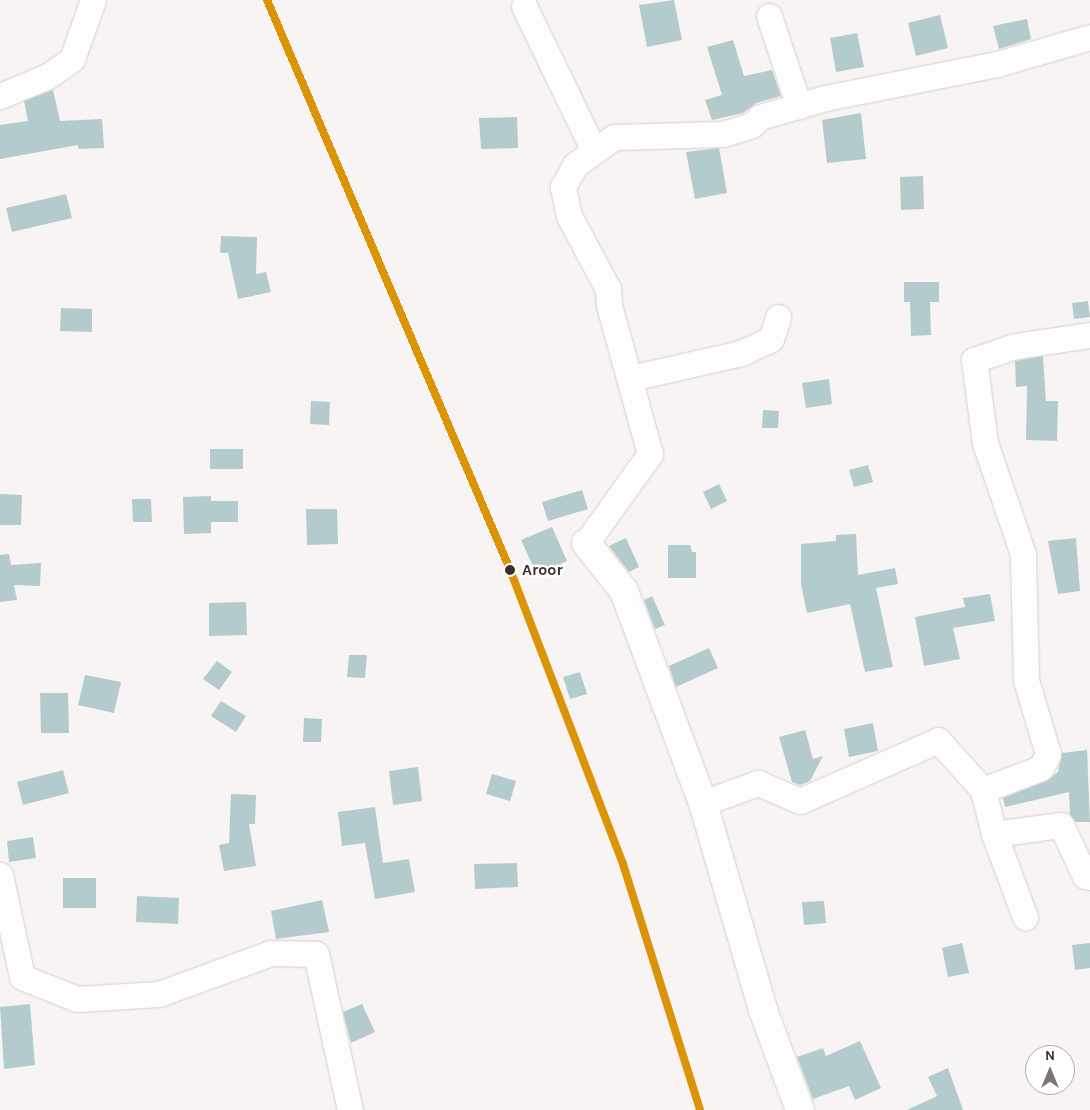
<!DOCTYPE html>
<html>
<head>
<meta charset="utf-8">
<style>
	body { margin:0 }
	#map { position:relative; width:1090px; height:1110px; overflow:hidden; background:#f9f4f4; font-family:Karla,sans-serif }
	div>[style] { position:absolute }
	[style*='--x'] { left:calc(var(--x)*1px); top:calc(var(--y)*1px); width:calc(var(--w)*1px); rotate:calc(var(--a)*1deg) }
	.building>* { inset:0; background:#b3cbcc }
	.roads { filter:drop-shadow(0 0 1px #d8cece) drop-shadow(0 0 1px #d8cece) }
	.minor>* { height:25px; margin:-12.5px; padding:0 12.5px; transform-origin:12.5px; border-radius:12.5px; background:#fefdfd }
	.tertiary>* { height:28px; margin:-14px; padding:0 14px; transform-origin:14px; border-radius:14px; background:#fefdfd }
	.rail-1>* { height:8px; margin:-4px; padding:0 4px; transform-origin:4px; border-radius:4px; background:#db9407 }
	.dots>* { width:14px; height:14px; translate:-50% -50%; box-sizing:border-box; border:2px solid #fff; border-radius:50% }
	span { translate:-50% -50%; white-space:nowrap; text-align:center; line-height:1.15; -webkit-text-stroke:4.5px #fff; paint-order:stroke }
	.stop-label { font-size:16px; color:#3d2d2e; font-weight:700 }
	.left { translate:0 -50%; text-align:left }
	.north { position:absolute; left:1025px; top:1045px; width:50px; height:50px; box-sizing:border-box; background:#fff; border:1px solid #b1abab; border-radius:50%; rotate:0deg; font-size:14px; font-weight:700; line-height:20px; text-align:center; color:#3d2d2e }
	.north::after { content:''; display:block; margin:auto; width:18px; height:22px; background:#7f7373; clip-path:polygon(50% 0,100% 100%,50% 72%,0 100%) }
</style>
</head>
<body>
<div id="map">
	<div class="building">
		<div style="clip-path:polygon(674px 0,682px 40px,647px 47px,639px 5px)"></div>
		<div style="clip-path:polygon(940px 15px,948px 48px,916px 56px,908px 23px)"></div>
		<div style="clip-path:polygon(1027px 19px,1031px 39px,999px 49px,993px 26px)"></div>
		<div style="clip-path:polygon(857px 33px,864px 67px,836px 72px,830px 38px)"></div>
		<div style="clip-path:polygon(733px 40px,744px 76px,772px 70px,781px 96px,756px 103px,743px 113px,712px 120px,705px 100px,722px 95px,707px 47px)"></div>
		<div style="clip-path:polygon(53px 90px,60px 121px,102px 119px,104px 148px,79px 149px,78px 145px,0 159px,0 125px,28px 121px,24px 101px)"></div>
		<div style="clip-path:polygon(861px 113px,866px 159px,827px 163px,822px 120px)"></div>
		<div style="clip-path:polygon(517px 117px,518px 148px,481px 149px,479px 118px)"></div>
		<div style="clip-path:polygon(719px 148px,727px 193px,695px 199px,686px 152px)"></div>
		<div style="clip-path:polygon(923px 176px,924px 209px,901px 210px,900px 177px)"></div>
		<div style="clip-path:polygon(66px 194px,72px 218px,12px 232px,6px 208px)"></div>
		<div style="clip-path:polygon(221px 236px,257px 237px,256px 274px,266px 272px,271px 292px,238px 299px,228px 253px,220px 253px)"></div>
		<div style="clip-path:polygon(904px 282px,939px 282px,939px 302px,930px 302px,931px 335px,911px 336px,910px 302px,904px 302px)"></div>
		<div style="clip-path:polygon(1088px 301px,1090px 317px,1074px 319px,1072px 303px)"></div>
		<div style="clip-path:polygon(61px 308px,92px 309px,92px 332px,60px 331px)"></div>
		<div style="clip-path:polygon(1043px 356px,1046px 401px,1058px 401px,1057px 441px,1026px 440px,1027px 386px,1016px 387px,1015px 361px)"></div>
		<div style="clip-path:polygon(829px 379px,832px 404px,806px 408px,802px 383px)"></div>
		<div style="clip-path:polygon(311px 401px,330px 402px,329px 425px,310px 424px)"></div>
		<div style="clip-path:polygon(763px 410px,779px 411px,778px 428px,762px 428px)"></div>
		<div style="clip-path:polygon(210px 449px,243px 449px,243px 469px,210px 469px)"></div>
		<div style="clip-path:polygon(868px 465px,873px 482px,854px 487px,849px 470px)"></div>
		<div style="clip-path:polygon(719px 484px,727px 501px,711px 509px,703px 492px)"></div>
		<div style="clip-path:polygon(582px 490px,588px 509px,548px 521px,542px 502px)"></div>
		<div style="clip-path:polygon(0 494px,22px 495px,21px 525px,0 525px)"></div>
		<div style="clip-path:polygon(211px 496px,211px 501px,238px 501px,238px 522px,211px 522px,211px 533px,184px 534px,183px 497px)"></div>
		<div style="clip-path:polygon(132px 499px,151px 499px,152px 522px,133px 522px)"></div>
		<div style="clip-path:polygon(306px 509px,337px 509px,338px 544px,307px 545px)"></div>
		<div style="clip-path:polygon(552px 527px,567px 561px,537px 575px,521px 540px)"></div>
		<div style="clip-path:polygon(856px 534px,858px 575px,895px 568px,898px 584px,876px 588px,893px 667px,865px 672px,850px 604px,807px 613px,801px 584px,801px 544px,836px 541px,836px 535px)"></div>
		<div style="clip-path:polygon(626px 538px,639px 567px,629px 572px,609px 546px)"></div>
		<div style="clip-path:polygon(1076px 538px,1080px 591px,1058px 594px,1048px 541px)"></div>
		<div style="clip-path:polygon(668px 545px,690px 545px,692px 552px,696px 552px,696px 578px,668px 578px)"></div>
		<div style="clip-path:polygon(9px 554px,11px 565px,41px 563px,40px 586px,14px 585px,17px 600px,0 602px,0 555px)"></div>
		<div style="clip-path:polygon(990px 594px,995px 621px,953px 628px,960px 659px,924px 666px,915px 617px,965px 607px,963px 598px)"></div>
		<div style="clip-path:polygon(652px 596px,665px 625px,655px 629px,644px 600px)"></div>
		<div style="clip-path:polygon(246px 602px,247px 635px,209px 636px,209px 603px)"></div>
		<div style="clip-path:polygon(709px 648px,718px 668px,676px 687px,669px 666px)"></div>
		<div style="clip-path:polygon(349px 655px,367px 655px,365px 678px,347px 677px)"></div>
		<div style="clip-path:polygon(217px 661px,232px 672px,219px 690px,203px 679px)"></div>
		<div style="clip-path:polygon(580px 672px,587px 694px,570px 699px,563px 677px)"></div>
		<div style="clip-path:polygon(85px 675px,121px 682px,114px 713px,78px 705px)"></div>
		<div style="clip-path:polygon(40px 693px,68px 693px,69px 733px,41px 733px)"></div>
		<div style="clip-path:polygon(221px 701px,246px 716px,236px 732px,211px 716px)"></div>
		<div style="clip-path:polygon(304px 718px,322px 719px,321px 742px,303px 742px)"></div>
		<div style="clip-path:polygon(873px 723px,878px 751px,849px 757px,844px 729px)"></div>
		<div style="clip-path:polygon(805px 730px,813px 759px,823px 756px,810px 781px,800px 785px,792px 782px,779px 737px)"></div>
		<div style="clip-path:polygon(1087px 750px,1090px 822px,1076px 822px,1070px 815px,1069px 792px,1005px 807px,1003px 798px,1046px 781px,1058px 772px,1062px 753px)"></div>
		<div style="clip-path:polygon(418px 767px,422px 801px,393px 805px,389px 771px)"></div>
		<div style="clip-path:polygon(63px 770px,69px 793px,23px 805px,17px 782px)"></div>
		<div style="clip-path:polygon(492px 774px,516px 781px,510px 801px,486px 794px)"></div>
		<div style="clip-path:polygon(231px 794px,256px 795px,255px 824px,249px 824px,256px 866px,224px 871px,219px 845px,229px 843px)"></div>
		<div style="clip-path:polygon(375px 807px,383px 863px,409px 859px,415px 892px,375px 899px,365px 843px,342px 846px,338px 812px)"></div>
		<div style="clip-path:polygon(33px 837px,36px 858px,9px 862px,7px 841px)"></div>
		<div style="clip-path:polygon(517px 863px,518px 887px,475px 889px,474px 864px)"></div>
		<div style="clip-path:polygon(63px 878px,96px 878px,96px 908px,63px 908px)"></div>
		<div style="clip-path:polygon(137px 896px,179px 898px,178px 924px,136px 922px)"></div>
		<div style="clip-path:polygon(322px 900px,329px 932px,276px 939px,271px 911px)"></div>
		<div style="clip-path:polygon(824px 901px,826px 923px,804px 925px,802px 902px)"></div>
		<div style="clip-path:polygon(962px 943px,969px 973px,948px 977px,942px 948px)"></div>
		<div style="clip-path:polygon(1090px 943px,1090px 968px,1075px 970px,1072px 945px)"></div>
		<div style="clip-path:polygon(30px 1004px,35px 1065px,4px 1069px,0 1007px)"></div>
		<div style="clip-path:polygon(362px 1004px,375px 1032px,351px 1043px,343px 1012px)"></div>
		<div style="clip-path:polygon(860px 1041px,881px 1088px,855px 1100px,849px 1086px,813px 1099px,797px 1057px,823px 1048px,826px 1056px)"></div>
		<div style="clip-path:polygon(948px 1068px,963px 1110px,907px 1110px,937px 1096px,928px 1077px)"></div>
	</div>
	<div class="roads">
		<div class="minor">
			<div style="--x:524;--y:6;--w:161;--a:64.2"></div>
			<div style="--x:769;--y:16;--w:95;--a:71.6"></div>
			<div style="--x:0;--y:96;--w:52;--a:-22.6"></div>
			<div style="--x:48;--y:76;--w:29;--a:-35"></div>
			<div style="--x:72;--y:59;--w:63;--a:-70.4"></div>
			<div style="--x:631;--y:378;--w:113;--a:-12.8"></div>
			<div style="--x:741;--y:353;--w:33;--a:-25"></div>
			<div style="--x:771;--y:339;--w:23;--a:-72"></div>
			<div style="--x:586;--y:543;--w:110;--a:-54.3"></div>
			<div style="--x:650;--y:454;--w:155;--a:-105.4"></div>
			<div style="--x:609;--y:305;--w:16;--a:-94"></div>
			<div style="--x:608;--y:289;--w:83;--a:-118.1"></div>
			<div style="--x:569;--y:216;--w:30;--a:-102"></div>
			<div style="--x:563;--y:187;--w:25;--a:-61"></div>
			<div style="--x:575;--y:165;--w:48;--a:-35.7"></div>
			<div style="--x:614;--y:137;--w:109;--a:-1.6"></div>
			<div style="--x:723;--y:134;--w:30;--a:-17"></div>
			<div style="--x:752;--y:125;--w:11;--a:-45"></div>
			<div style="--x:760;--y:117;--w:68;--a:-16.3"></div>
			<div style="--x:825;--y:98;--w:175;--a:-11.2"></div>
			<div style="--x:997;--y:64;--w:97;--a:-16.2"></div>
			<div style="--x:983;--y:790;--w:45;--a:76"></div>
			<div style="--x:994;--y:834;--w:68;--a:-7.7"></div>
			<div style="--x:1061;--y:825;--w:56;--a:64.8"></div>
			<div style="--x:1085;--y:876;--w:5;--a:11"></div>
			<div style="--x:703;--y:803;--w:59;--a:-20"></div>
			<div style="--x:758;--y:783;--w:46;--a:23.2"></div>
			<div style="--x:800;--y:801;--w:151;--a:-23.8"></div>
			<div style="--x:938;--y:740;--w:67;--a:48"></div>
			<div style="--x:983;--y:790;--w:62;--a:-20.8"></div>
			<div style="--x:1041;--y:768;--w:16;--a:-63"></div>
			<div style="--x:1048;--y:754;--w:77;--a:-106.6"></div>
			<div style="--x:1026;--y:680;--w:126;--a:-91.4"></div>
			<div style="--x:1023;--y:554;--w:117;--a:-108.9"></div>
			<div style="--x:985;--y:443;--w:84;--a:-97.5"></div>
			<div style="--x:974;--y:360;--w:43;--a:-18.9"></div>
			<div style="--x:1015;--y:346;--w:76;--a:-8.3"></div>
			<div style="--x:994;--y:834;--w:89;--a:69.5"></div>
			<div style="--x:0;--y:875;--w:104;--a:77.8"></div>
			<div style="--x:22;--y:977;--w:59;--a:21.8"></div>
			<div style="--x:77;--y:999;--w:82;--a:-3.5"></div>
			<div style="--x:159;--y:994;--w:119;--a:-20.1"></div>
			<div style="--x:271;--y:953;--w:45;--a:1.3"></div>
			<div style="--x:316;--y:954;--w:160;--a:77.7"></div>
		</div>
		<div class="tertiary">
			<div style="--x:586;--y:543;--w:61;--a:51.6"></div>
			<div style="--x:624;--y:591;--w:226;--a:69.6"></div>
			<div style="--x:703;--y:803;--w:216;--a:73.8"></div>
			<div style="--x:763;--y:1010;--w:107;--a:69.7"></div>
		</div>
	</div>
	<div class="rail-1">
		<div style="--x:267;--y:0;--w:616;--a:66.89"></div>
		<div style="--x:509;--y:567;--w:318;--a:69"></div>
		<div style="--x:623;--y:864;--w:258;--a:72.6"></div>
	</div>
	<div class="dots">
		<div style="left:510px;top:570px;background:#3d2d2e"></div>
	</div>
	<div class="stop-label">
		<span class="left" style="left:522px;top:570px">Aroor</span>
	</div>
	<div class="north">N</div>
</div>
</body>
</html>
